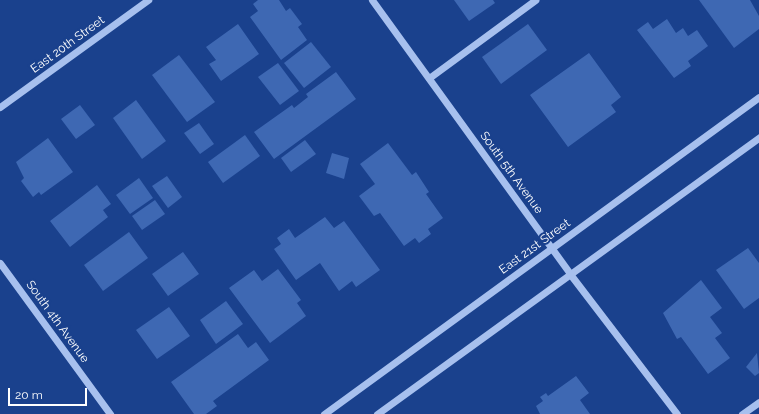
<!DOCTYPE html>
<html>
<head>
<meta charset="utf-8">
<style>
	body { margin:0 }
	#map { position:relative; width:759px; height:414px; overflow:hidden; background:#1a418d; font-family:Raleway,sans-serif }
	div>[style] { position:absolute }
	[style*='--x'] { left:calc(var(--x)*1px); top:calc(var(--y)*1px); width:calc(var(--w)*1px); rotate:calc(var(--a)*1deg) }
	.building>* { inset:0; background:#3e68b3 }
	.minor>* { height:7px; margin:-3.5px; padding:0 3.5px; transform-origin:3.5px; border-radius:3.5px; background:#a7c0ee }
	span { translate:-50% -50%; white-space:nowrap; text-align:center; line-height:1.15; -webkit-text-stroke:4px #1a418d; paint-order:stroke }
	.street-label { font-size:12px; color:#fff }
	.scale { position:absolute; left:8px; top:388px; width:79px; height:18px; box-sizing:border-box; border:2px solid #fff; border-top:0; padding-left:5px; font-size:12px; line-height:14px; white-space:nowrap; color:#fff; -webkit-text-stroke:3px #1a418d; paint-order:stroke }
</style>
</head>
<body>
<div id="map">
	<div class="building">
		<div style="clip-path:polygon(258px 0,279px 0,286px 11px,290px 8px,302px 24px,298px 27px,307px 40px,281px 60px,250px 17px,258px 11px,253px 4px)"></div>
		<div style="clip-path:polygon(454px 0,493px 0,495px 3px,469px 21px)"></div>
		<div style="clip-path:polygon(699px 0,750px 0,759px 16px,759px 29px,734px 48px)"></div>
		<div style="clip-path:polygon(667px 19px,676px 33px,683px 28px,688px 36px,697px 30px,708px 46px,688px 61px,691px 66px,674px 78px,637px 30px,648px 22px,653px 29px)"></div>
		<div style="clip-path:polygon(238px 24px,259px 54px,221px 81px,209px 64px,216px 60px,206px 47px)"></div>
		<div style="clip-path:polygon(528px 24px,547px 50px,501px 84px,482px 57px)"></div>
		<div style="clip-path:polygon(311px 42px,331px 67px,304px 88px,284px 63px)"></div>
		<div style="clip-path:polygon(589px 53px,621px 97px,611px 105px,616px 112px,568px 147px,530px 95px)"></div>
		<div style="clip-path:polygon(179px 55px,215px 102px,187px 122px,152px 75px)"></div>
		<div style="clip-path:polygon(278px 63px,299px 91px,280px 105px,258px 77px)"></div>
		<div style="clip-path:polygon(336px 72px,356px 99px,274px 159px,254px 132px,292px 105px,294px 108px,308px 97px,306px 94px)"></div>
		<div style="clip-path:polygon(136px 100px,166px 141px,142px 159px,113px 118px)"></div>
		<div style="clip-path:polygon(80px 105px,95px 125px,76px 139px,61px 119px)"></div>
		<div style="clip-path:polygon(199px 123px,214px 144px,200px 154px,184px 133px)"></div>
		<div style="clip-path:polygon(245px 135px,260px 156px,223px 183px,208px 162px)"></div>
		<div style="clip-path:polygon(48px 138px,73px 172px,41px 195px,39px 192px,33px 197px,21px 181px,24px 178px,16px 162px)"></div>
		<div style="clip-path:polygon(305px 140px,316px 154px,291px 172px,281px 158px)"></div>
		<div style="clip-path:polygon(388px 143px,412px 175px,416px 172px,429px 192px,426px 194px,443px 218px,428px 229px,431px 234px,419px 243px,415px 238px,404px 246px,380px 213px,374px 216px,359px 196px,375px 184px,360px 164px)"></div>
		<div style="clip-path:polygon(332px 153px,349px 158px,344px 179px,326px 173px)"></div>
		<div style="clip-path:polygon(167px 176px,182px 197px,168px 208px,152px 186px)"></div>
		<div style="clip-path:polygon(139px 178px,153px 198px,130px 214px,116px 195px)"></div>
		<div style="clip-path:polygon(97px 185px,111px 204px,103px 210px,108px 217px,70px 247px,50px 221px)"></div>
		<div style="clip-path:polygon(155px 200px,165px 214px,142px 230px,132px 216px)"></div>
		<div style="clip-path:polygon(325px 217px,334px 228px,344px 221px,380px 270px,356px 287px,352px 281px,339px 291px,320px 263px,296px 280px,274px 249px,281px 244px,277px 238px,289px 229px,295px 238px)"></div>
		<div style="clip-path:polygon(129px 232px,148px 258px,103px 291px,84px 265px)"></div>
		<div style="clip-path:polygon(748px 248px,759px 263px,759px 298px,744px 309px,716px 270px)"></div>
		<div style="clip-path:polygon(183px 252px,199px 274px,168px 296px,152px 274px)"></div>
		<div style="clip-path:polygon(278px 269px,301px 300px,297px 303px,306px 316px,270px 343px,229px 288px,254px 270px,262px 281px)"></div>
		<div style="clip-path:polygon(701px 280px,722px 308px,710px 317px,722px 333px,715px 338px,730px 358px,708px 374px,681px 337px,677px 339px,663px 313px)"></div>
		<div style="clip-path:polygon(226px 301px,243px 324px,216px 344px,200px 320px)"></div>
		<div style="clip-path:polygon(169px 307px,190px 336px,157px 359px,136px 330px)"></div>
		<div style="clip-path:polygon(238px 334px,248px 348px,256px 342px,269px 360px,213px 401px,217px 406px,206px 414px,194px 414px,171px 382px)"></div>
		<div style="clip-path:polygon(757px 353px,759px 373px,755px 376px,746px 367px)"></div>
		<div style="clip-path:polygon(576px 376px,589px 393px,580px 400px,590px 414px,540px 414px,536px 406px,543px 401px,540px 397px,546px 393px,548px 396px)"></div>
	</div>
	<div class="minor">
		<div style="--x:372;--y:0;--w:338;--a:54.1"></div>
		<div style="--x:570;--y:274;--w:176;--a:52.6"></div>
		<div style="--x:429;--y:78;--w:132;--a:-36.3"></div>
		<div style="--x:0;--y:107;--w:183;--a:-35.9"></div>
		<div style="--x:0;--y:263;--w:187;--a:53.9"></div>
		<div style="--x:324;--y:414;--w:538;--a:-36.08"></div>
		<div style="--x:377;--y:414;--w:472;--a:-35.9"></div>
		<div style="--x:742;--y:414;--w:21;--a:-35"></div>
	</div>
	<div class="street-label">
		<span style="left:68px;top:45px;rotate:-36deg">East 20th Street</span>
		<span style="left:511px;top:173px;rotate:54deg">South 5th Avenue</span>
		<span style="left:535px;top:247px;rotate:-36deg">East 21st Street</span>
		<span style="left:57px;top:322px;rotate:54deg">South 4th Avenue</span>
	</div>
	<div class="scale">20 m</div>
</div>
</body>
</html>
